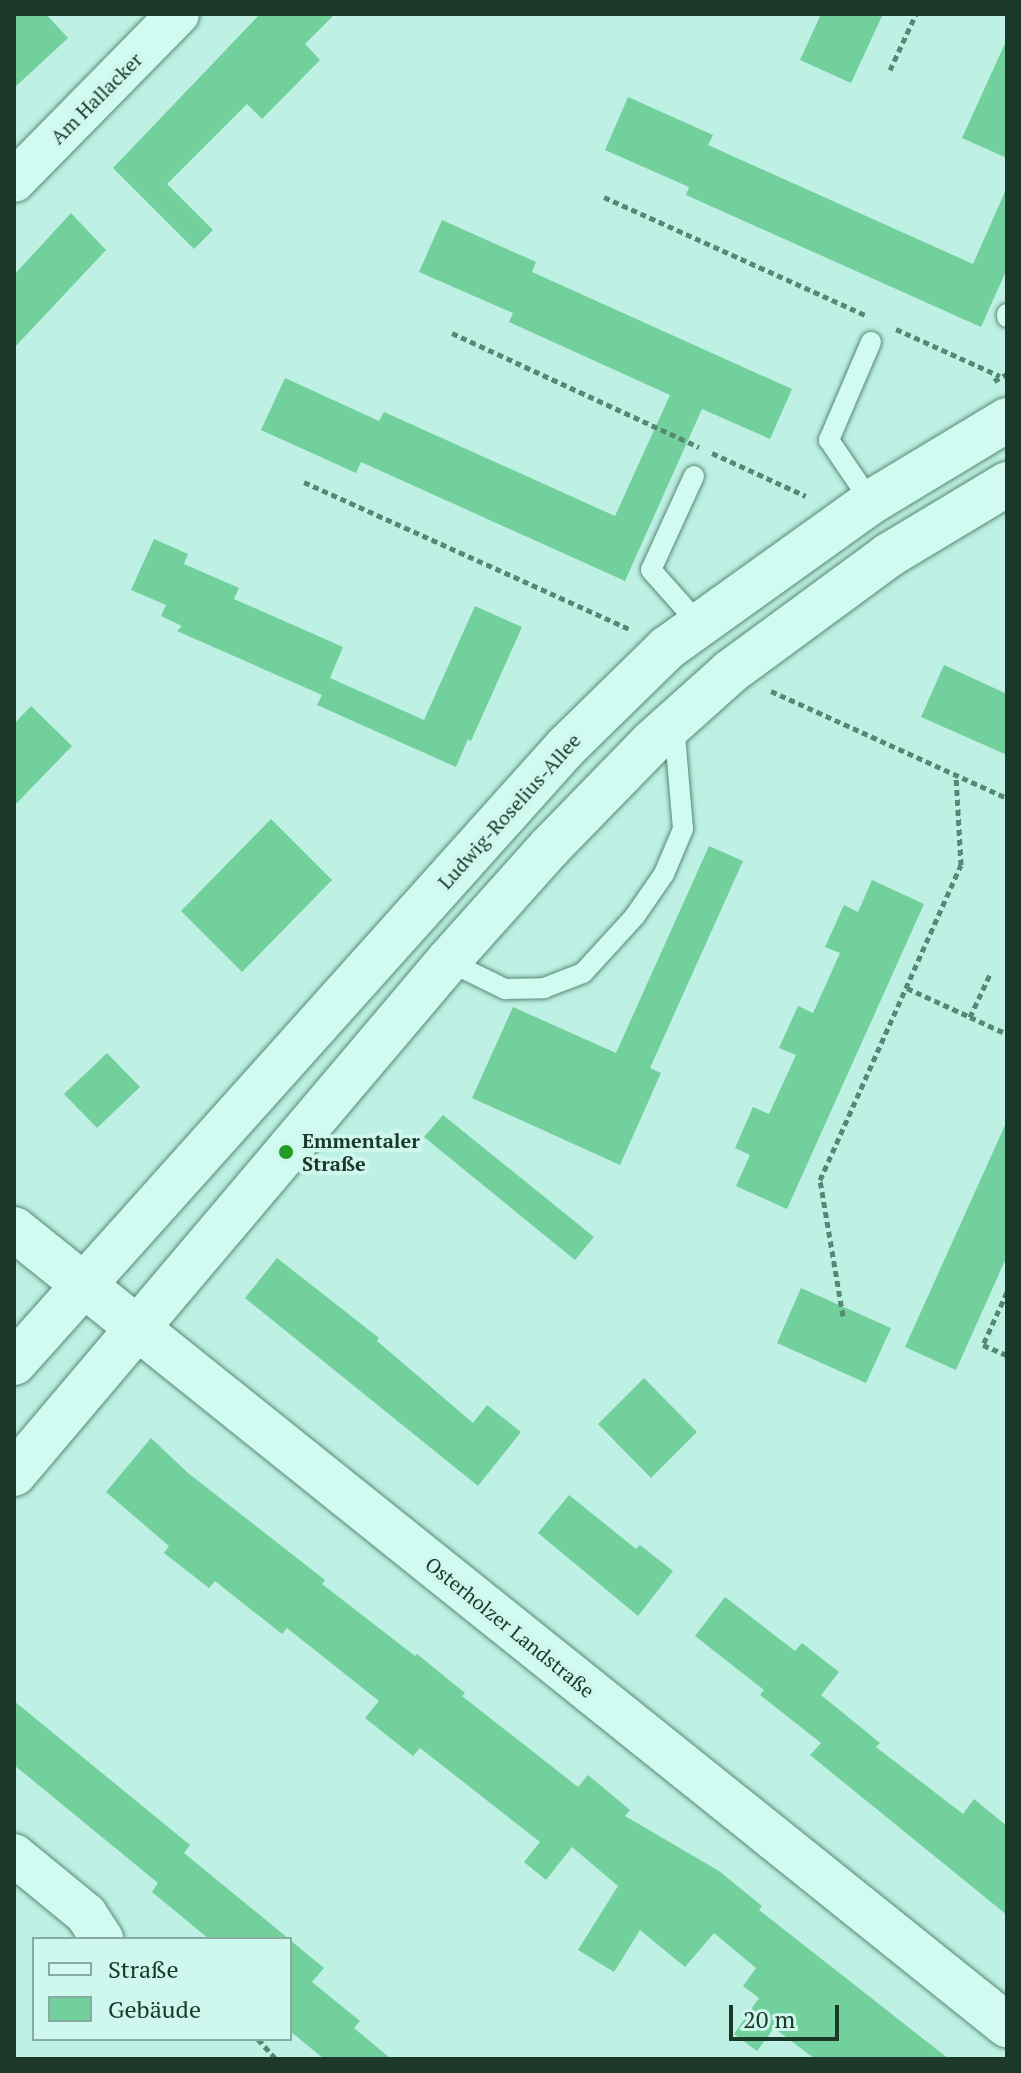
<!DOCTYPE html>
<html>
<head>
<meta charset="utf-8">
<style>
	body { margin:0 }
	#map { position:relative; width:1021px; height:2073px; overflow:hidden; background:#bef0e3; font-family:"PT Serif",serif }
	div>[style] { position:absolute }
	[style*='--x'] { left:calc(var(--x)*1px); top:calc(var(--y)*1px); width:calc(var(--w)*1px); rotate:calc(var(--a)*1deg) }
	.building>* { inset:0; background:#72d09d }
	.path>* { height:5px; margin-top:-2.5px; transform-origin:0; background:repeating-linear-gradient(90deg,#568973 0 6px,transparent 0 10px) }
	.roads { filter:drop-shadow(0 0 2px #568973) drop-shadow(0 0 2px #568973) }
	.service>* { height:20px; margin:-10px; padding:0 10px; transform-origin:10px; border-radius:10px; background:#d1fbf0 }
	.minor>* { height:42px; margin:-21px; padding:0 21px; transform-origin:21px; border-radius:21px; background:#d1fbf0 }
	.secondary>* { height:44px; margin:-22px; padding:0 22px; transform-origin:22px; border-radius:22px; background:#d1fbf0 }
	.dots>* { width:22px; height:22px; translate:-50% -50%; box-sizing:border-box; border:4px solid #cef7ed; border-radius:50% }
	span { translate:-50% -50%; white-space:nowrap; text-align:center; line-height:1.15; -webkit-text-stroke:8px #cef7ed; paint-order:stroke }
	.street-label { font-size:20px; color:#1b382a }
	.poi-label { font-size:20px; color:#1b382a; font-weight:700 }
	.left { translate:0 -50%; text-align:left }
	.frame { position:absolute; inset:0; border:16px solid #1b382a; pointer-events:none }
	.legend { position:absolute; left:32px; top:1937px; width:260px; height:104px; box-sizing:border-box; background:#cef7ed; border:2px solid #86ab9f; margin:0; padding:10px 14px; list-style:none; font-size:24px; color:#1b382a }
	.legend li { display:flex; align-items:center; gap:16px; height:40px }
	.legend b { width:40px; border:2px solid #86ab9f }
	.scale { position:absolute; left:729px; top:2005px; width:110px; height:36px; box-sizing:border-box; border:4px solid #1b382a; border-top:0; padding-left:10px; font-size:24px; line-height:28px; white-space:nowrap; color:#1b382a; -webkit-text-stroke:6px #cef7ed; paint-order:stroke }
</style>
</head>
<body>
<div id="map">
	<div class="building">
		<div style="clip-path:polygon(14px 14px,46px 14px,68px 38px,14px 88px)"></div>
		<div style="clip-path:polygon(260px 14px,335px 14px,305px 44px,320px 60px,262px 119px,247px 104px,167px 184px,213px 230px,194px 249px,113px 168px)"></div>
		<div style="clip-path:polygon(821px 14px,883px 14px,851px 83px,800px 60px)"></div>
		<div style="clip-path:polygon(1007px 39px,1007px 158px,962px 138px)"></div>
		<div style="clip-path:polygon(628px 97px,713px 135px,708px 145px,973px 264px,1007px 187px,1007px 269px,981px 327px,686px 195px,689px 187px,605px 150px)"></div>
		<div style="clip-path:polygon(71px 213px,106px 250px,14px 348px,14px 275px)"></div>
		<div style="clip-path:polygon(442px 220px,536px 262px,532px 272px,792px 389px,770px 439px,702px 409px,625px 581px,361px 462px,356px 473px,261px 430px,285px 378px,379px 421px,384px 412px,615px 516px,670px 395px,509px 322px,513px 313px,419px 272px)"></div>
		<div style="clip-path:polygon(154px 539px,188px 554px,184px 564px,239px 588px,234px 599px,343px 647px,330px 678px,424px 720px,475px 606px,522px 627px,471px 741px,468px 739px,456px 767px,317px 705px,322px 695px,177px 631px,182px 626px,161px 616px,166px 605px,131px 590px)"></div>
		<div style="clip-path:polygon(944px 665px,1007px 694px,1007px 755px,921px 717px)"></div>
		<div style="clip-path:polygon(31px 706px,72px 746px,14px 806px,14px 724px)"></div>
		<div style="clip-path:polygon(271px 819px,332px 880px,242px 972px,181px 911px)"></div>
		<div style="clip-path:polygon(709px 846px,743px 861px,650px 1068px,661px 1073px,620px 1165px,472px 1098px,513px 1007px,616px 1053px)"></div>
		<div style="clip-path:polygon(872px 880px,924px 904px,787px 1209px,736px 1186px,750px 1155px,735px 1148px,753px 1107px,769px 1114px,796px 1055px,779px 1048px,798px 1006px,813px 1013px,827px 982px,840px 953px,825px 947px,844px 905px,858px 912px)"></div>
		<div style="clip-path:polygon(107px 1053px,140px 1087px,97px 1128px,64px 1094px)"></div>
		<div style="clip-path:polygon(443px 1115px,594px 1237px,575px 1260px,424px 1137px)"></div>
		<div style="clip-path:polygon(1007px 1121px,1007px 1256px,956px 1370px,905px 1347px)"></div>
		<div style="clip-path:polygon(277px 1258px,379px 1338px,377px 1341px,473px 1423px,487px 1405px,521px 1432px,478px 1486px,245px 1298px)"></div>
		<div style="clip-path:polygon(801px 1288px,891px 1328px,866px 1383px,777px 1343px)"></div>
		<div style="clip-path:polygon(644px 1378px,697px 1432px,651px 1478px,598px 1424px)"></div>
		<div style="clip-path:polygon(151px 1438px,188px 1473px,325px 1580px,322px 1584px,415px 1656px,417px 1654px,465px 1693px,462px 1696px,578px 1787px,588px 1775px,630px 1810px,625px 1816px,719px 1871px,762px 1906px,759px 1910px,949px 2059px,815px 2059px,774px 2028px,757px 2051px,734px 2034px,759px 1998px,743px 1986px,756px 1968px,714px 1933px,685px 1967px,640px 1930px,614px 1972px,578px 1950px,618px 1886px,572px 1847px,546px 1880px,524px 1862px,540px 1842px,420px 1748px,413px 1756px,365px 1718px,379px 1701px,287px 1628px,282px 1634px,215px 1581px,209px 1588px,164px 1553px,169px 1546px,106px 1492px)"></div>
		<div style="clip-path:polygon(569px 1495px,636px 1549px,640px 1545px,673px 1571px,638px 1616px,538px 1533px)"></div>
		<div style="clip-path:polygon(725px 1597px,795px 1651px,802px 1643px,839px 1672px,821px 1695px,880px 1743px,876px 1747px,963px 1814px,974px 1799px,1007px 1826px,1007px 1915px,810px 1755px,821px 1743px,760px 1695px,764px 1690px,695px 1636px)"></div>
		<div style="clip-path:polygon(14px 1701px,190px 1845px,184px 1853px,289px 1939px,209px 1939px,152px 1892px,158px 1883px,14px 1765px)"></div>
		<div style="clip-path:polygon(290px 1940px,324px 1968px,312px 1982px,360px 2021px,354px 2028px,391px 2059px,324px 2059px,290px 2031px)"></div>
	</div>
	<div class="path">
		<div style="--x:890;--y:70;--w:62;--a:-65.1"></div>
		<div style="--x:604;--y:197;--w:286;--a:24.3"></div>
		<div style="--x:896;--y:329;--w:114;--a:24.3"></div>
		<div style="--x:452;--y:333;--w:272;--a:24.8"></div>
		<div style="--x:994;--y:381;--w:15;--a:-28"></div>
		<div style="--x:712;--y:453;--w:103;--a:24.6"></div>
		<div style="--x:304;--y:482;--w:357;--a:24.3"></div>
		<div style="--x:771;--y:691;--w:259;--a:24.4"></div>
		<div style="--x:907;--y:988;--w:69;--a:24.7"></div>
		<div style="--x:970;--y:1017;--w:50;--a:-65"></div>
		<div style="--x:970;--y:1017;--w:41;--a:24.7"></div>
		<div style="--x:1007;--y:1292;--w:58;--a:114.4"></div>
		<div style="--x:983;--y:1345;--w:26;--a:23"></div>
		<div style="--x:843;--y:1316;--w:138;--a:-99.6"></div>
		<div style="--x:820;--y:1180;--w:345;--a:-65.9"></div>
		<div style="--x:961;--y:865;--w:90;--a:-93.2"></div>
		<div style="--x:258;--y:2039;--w:27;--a:48"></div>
	</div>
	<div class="roads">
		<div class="service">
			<div style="--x:1007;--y:314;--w:3;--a:90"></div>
			<div style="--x:871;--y:342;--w:107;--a:113.2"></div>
			<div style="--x:829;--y:440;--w:75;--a:55.9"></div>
			<div style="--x:694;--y:476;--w:103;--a:114.6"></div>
			<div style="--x:651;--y:570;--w:71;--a:48.4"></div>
			<div style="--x:448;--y:961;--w:64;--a:26.2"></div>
			<div style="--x:505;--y:989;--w:39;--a:-1"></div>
			<div style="--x:544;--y:988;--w:42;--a:-21"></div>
			<div style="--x:583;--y:973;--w:77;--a:-47.6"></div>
			<div style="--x:635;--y:916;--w:51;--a:-55.4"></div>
			<div style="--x:664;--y:874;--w:49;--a:-67.1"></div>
			<div style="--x:683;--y:829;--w:106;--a:-94.9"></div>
		</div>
		<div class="minor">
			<div style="--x:14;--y:181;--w:234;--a:-45.5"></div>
			<div style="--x:14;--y:1855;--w:93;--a:39.3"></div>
			<div style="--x:86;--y:1914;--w:30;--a:57"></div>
		</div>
		<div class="secondary">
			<div style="--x:14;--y:1229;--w:1273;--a:38.72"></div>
			<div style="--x:14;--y:1363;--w:826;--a:-48.14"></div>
			<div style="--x:565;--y:748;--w:143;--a:-44.4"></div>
			<div style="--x:667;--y:648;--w:251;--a:-35.6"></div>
			<div style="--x:871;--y:502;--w:159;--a:-31.1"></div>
			<div style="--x:14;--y:1474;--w:672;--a:-49.77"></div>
			<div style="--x:448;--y:961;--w:152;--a:-48.2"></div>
			<div style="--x:549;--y:848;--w:146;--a:-45.8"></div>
			<div style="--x:651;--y:743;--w:106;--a:-41.9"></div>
			<div style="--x:730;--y:672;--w:197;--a:-36.3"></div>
			<div style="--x:889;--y:555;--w:138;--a:-31"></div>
		</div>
	</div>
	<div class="dots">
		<div style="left:286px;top:1152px;background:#239b27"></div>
	</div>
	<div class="street-label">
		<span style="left:96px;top:98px;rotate:-45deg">Am Hallacker</span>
		<span style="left:509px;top:811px;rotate:-48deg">Ludwig-Roselius-Allee</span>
		<span style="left:510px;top:1627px;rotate:39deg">Osterholzer Landstraße</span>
	</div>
	<div class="poi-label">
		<span class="left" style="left:302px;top:1152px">Emmentaler<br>Straße</span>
	</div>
	<div class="frame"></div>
	<ul class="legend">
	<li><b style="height:10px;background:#d1fbf0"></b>Straße</li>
	<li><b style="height:22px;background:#72d09d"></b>Gebäude</li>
	</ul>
	<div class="scale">20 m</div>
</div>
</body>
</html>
